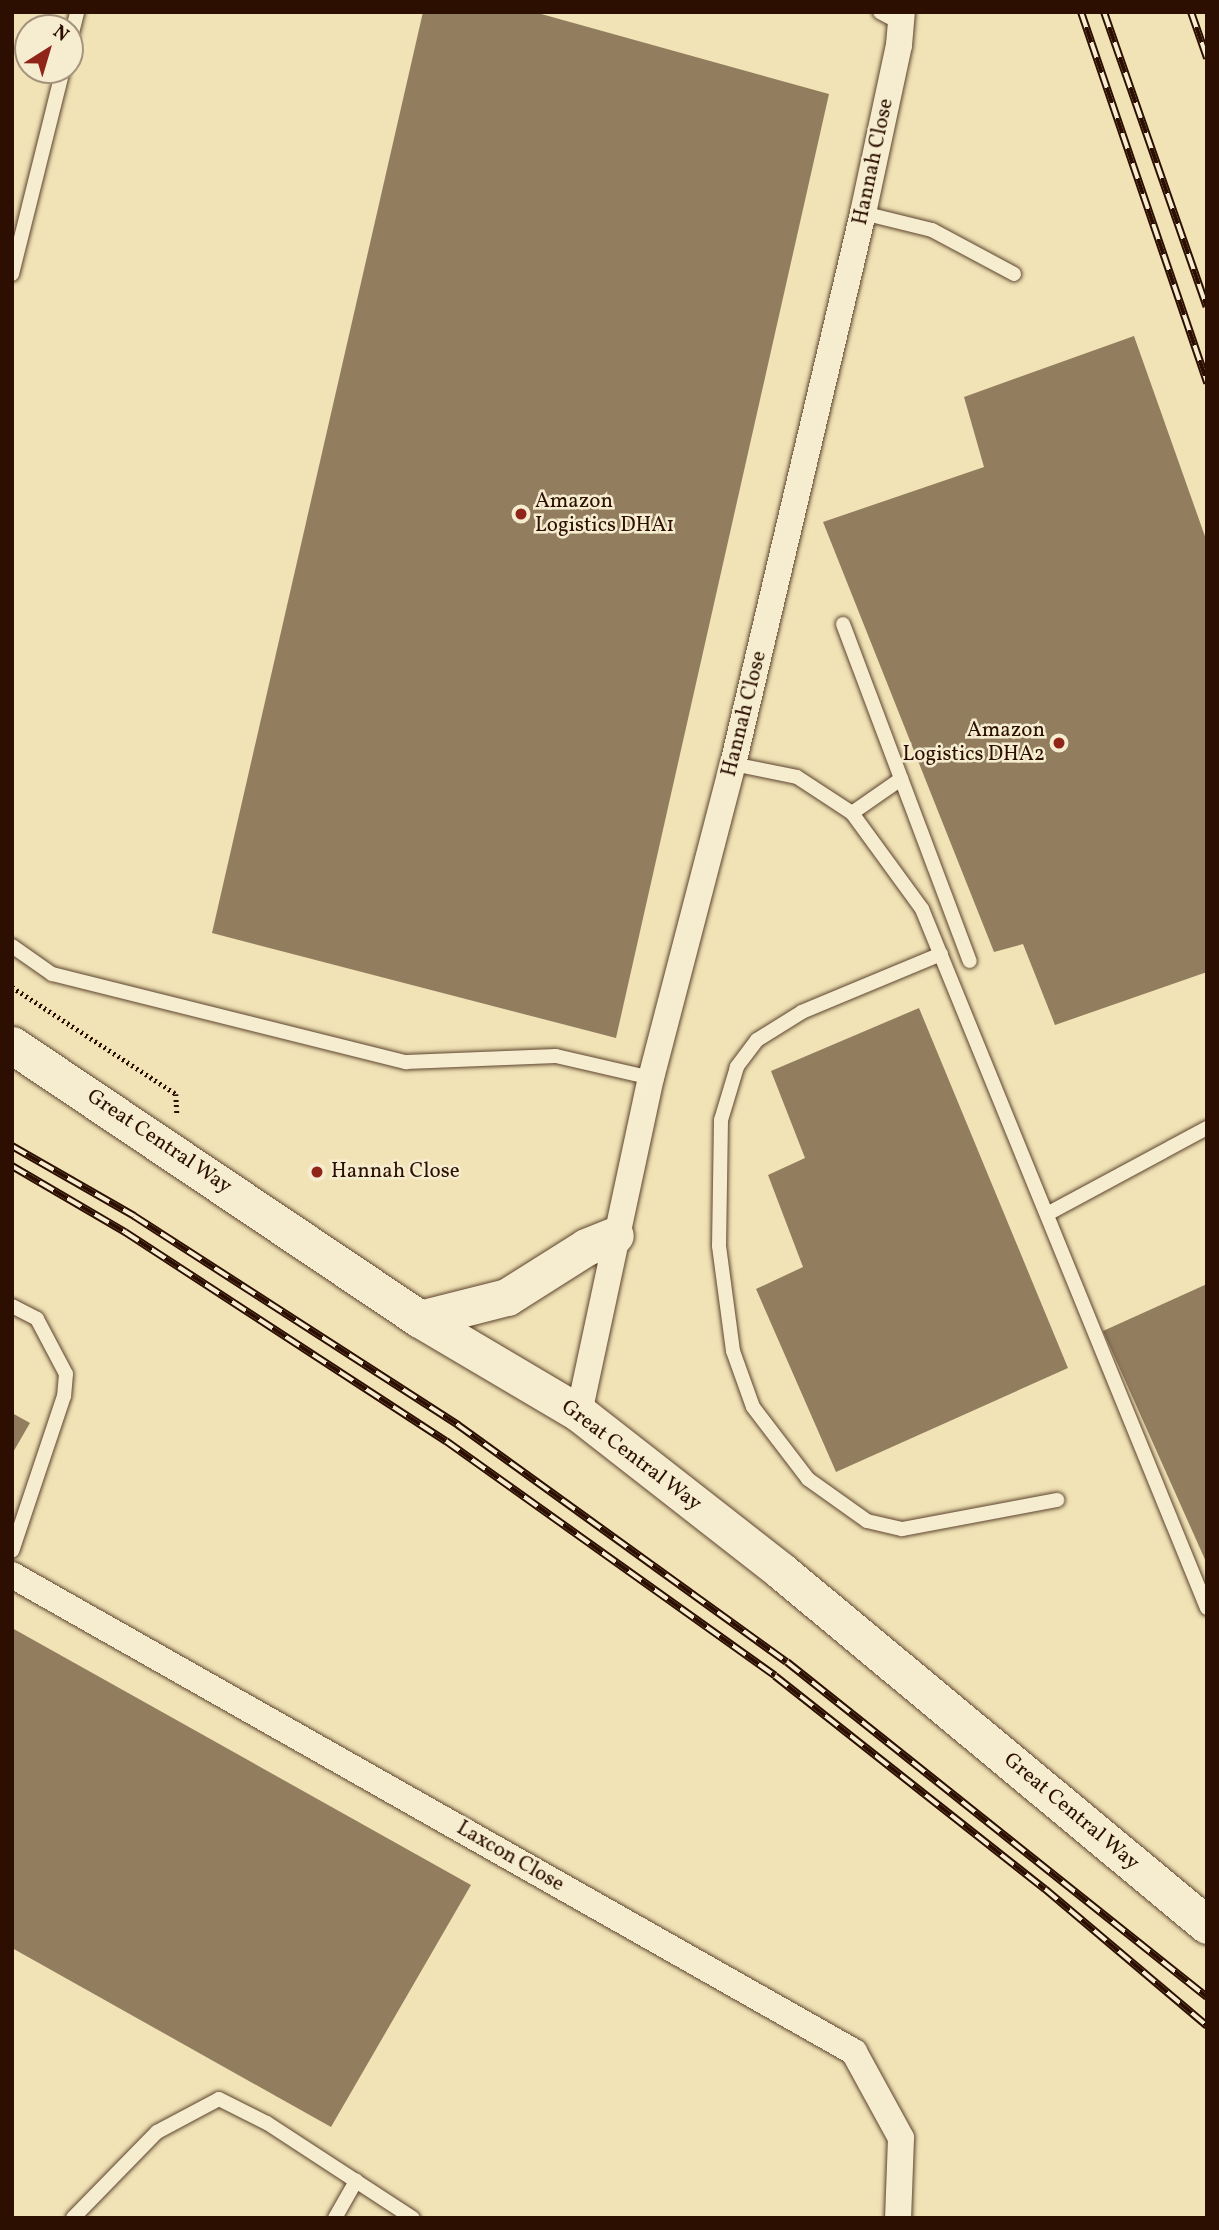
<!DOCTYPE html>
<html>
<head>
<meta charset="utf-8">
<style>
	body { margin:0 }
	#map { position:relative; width:1219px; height:2230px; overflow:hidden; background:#f1e3b6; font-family:Vollkorn,serif }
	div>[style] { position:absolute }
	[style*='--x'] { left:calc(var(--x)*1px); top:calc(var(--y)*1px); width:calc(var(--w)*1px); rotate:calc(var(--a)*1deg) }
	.building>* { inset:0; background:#927d5f }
	.path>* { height:4.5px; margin-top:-2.25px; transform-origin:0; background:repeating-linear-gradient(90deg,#2c0f00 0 2px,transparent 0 5.5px) }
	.roads { filter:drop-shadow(0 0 2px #5d442e) drop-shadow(0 0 2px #5d442e) }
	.service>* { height:14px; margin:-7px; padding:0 7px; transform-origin:7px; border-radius:7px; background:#f6edd0 }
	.minor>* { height:26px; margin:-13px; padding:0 13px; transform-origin:13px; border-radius:13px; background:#f6edd0 }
	.secondary>* { height:37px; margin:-18.5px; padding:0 18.5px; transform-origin:18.5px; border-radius:18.5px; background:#f6edd0 }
	.rail>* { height:8px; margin-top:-4px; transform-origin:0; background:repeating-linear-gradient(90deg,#f6edd0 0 16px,#2c0f00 0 32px); box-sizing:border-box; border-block:2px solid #2c0f00 }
	.dots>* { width:19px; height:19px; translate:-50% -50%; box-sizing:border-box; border:4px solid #f6edd0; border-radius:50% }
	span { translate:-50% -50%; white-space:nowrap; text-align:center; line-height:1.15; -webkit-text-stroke:5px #f6edd0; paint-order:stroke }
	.street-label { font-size:21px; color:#2c0f00 }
	.poi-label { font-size:21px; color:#2c0f00 }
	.left { translate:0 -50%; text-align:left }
	.right { translate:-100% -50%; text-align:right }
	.frame { position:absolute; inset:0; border:14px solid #2c0f00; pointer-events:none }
	.north { position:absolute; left:14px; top:14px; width:70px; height:70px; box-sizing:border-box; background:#f6edd0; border:2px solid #a5947d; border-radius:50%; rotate:37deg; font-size:19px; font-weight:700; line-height:28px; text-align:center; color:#2c0f00 }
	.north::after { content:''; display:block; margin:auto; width:24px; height:32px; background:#8f2418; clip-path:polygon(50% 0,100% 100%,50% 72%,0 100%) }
</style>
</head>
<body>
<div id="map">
	<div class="building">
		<div style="clip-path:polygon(423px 12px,534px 12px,829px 94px,616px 1038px,212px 933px)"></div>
		<div style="clip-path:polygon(1134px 336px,1207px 542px,1207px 972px,1055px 1025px,1023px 944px,994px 952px,823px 522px,984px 467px,964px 397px)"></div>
		<div style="clip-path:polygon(919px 1008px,1068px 1368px,836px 1472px,756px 1289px,803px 1267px,768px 1175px,805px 1158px,771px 1071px)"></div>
		<div style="clip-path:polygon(1207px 1284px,1207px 1564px,1103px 1331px)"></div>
		<div style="clip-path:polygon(12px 1413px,30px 1423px,12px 1454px)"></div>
		<div style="clip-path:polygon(12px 1628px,471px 1885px,331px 2127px,12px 1948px)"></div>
	</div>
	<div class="path">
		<div style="--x:12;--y:987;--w:196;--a:33.1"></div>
		<div style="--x:176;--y:1094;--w:19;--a:87"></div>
	</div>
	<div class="roads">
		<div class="service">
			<div style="--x:880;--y:12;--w:24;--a:28"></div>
			<div style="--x:70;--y:41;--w:30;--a:-76"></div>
			<div style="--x:863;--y:213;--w:71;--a:13.8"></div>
			<div style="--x:932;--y:230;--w:93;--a:28.2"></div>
			<div style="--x:12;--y:274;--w:210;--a:-76"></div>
			<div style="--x:843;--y:624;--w:360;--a:69.4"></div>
			<div style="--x:733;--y:764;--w:65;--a:11.5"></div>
			<div style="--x:797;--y:777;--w:66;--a:33.2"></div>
			<div style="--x:852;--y:813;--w:119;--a:53.9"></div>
			<div style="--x:922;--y:909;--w:755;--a:67.82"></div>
			<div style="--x:852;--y:813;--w:60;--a:-34.8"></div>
			<div style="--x:12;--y:946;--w:49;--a:35"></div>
			<div style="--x:52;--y:974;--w:365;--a:14"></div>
			<div style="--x:406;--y:1062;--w:150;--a:-2.3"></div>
			<div style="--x:556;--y:1056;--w:98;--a:13"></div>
			<div style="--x:941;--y:954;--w:151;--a:157.4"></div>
			<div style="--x:802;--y:1012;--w:53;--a:148.1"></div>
			<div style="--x:757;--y:1040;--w:34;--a:127"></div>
			<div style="--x:737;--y:1067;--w:55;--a:106.8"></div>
			<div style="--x:721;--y:1120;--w:126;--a:90.9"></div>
			<div style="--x:719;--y:1246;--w:106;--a:82.4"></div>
			<div style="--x:733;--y:1351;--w:59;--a:70.3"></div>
			<div style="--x:753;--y:1407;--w:91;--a:52.6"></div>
			<div style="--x:808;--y:1479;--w:72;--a:35.4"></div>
			<div style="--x:867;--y:1521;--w:36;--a:13"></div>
			<div style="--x:902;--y:1529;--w:158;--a:-10.6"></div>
			<div style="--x:1049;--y:1213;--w:179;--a:-28.3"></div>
			<div style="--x:12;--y:1306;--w:28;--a:27"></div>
			<div style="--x:37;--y:1319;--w:62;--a:62.2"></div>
			<div style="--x:66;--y:1374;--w:22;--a:95"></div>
			<div style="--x:64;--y:1396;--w:163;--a:108.5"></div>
			<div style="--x:73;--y:2218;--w:120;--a:-45.7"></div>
			<div style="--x:157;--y:2132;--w:70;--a:-28"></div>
			<div style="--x:219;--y:2099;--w:54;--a:26.6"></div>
			<div style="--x:267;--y:2123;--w:174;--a:33.1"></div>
			<div style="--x:335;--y:2218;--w:43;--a:-60.4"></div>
		</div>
		<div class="minor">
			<div style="--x:579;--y:1413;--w:343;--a:-77.9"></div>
			<div style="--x:651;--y:1078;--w:325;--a:-75.4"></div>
			<div style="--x:733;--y:764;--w:566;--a:-76.72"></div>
			<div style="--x:863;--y:213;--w:172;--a:-77.9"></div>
			<div style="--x:899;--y:45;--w:33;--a:-85"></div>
			<div style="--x:12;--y:1575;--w:968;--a:29.53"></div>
			<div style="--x:854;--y:2052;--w:98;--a:61.3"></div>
			<div style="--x:901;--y:2138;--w:80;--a:92.1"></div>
		</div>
		<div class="secondary">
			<div style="--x:12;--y:1045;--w:491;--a:33.9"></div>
			<div style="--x:420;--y:1319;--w:185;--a:30.6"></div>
			<div style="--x:579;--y:1413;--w:256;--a:38"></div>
			<div style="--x:781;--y:1571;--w:554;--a:39.73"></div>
			<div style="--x:420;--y:1319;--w:90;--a:-14.2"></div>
			<div style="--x:507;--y:1297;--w:93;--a:-32.3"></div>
			<div style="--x:586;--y:1247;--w:31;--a:-22"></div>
		</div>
	</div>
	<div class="rail">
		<div style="--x:1081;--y:12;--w:392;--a:71.2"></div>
		<div style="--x:1104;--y:12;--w:312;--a:70.8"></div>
		<div style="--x:1191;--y:12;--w:49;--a:70.8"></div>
		<div style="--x:12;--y:1146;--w:141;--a:29.8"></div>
		<div style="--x:134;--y:1216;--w:386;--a:32.8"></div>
		<div style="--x:458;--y:1425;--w:405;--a:35.8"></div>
		<div style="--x:787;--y:1662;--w:537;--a:38.58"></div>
		<div style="--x:12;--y:1166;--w:131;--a:30.3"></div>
		<div style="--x:125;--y:1232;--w:383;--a:33.1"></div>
		<div style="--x:446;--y:1441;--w:404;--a:35.5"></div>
		<div style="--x:775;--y:1676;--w:344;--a:38.3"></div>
		<div style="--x:1045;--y:1889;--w:212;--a:40.2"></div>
	</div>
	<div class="dots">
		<div style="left:521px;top:514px;background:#8f2418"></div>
		<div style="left:1059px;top:743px;background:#8f2418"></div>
		<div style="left:317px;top:1172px;background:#8f2418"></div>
	</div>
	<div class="street-label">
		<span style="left:874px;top:162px;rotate:-78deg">Hannah Close</span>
		<span style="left:745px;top:714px;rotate:-76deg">Hannah Close</span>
		<span style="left:159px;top:1142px;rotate:34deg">Great Central Way</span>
		<span style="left:631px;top:1456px;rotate:37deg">Great Central Way</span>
		<span style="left:1071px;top:1812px;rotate:40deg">Great Central Way</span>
		<span style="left:510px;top:1857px;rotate:30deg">Laxcon Close</span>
	</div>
	<div class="poi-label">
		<span class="left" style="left:535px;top:514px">Amazon<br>Logistics DHA1</span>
		<span class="right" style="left:1045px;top:743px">Amazon<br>Logistics DHA2</span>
		<span class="left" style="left:331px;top:1172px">Hannah Close</span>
	</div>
	<div class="frame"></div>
	<div class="north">N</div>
</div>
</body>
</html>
